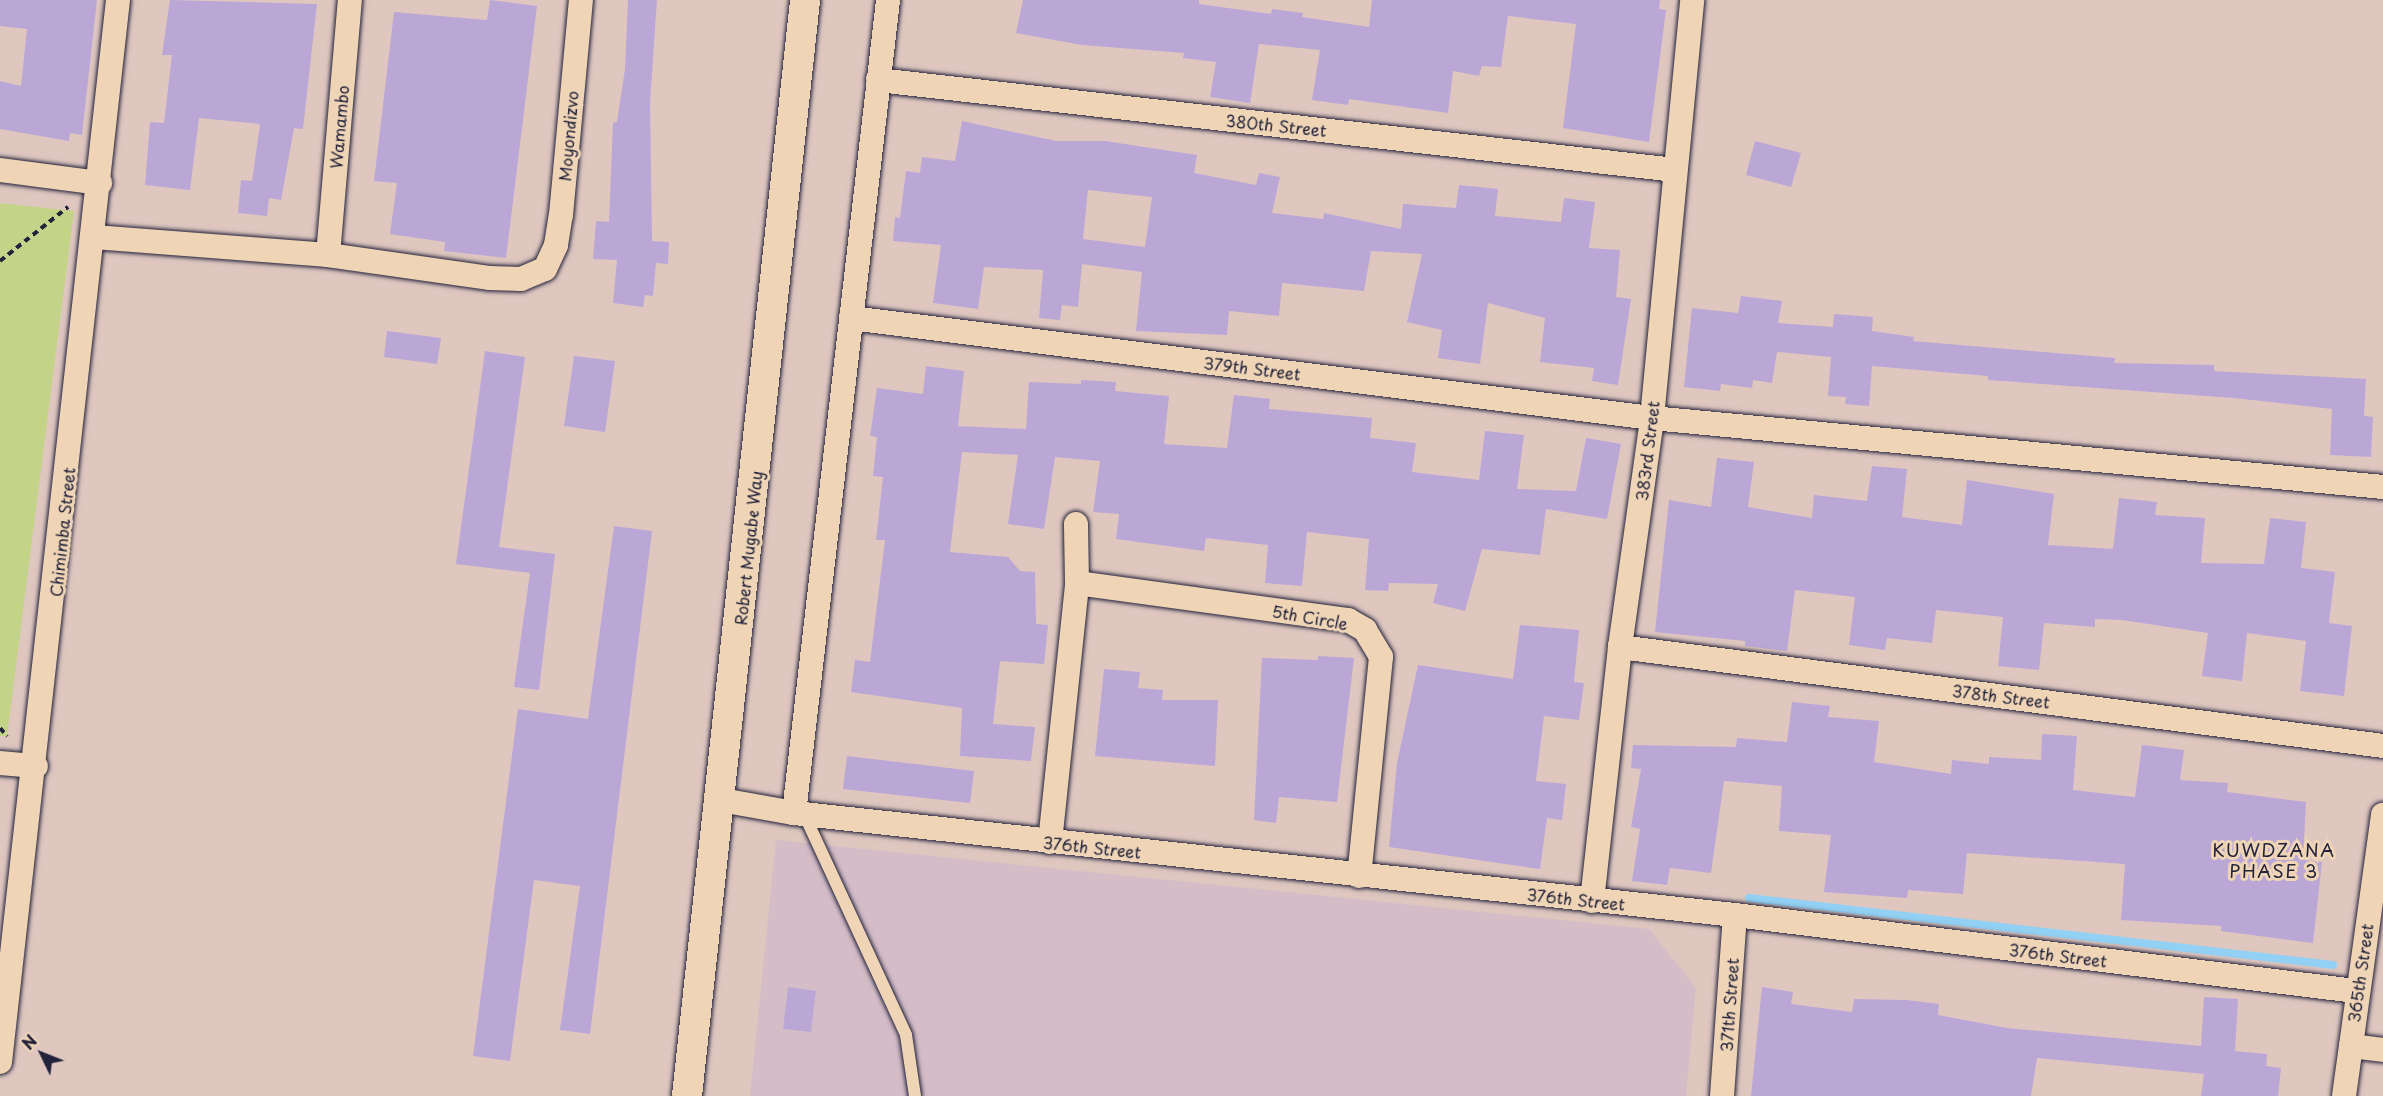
<!DOCTYPE html>
<html>
<head>
<meta charset="utf-8">
<style>
	body { margin:0 }
	#map { position:relative; width:2383px; height:1096px; overflow:hidden; background:#dfc7c0; font-family:"Playpen Sans",sans-serif }
	div>[style] { position:absolute }
	[style*='--x'] { left:calc(var(--x)*1px); top:calc(var(--y)*1px); width:calc(var(--w)*1px); rotate:calc(var(--a)*1deg) }
	.built>* { inset:0; background:#d4bdc7 }
	.green>* { inset:0; background:#c3d387 }
	.stream>* { height:8px; margin:-4px; padding:0 4px; transform-origin:4px; border-radius:4px; background:#92d1f3 }
	.building>* { inset:0; background:#bba7d6 }
	.path>* { height:4px; margin-top:-2px; transform-origin:0; background:repeating-linear-gradient(90deg,#22223b 0 6px,transparent 0 10.5px) }
	.roads { filter:drop-shadow(0 0 2px #22223b) drop-shadow(0 0 2px #22223b) }
	.service>* { height:12px; margin:-6px; padding:0 6px; transform-origin:6px; border-radius:6px; background:#efd5b6 }
	.minor>* { height:24px; margin:-12px; padding:0 12px; transform-origin:12px; border-radius:12px; background:#efd5b6 }
	.tertiary>* { height:30px; margin:-15px; padding:0 15px; transform-origin:15px; border-radius:15px; background:#efd5b6 }
	span { translate:-50% -50%; white-space:nowrap; text-align:center; line-height:1.15; -webkit-text-stroke:6px #efd5b6; paint-order:stroke }
	.street-label { font-size:16px; color:#22223b }
	.neighbourhood-label { font-size:18px; color:#22223b; letter-spacing:1.5px }
	.north { position:absolute; left:12px; top:1024px; width:60px; height:60px; -webkit-text-stroke:4px #efd5b6; paint-order:stroke; rotate:313deg; font-size:16px; font-weight:700; line-height:24px; text-align:center; color:#22223b }
	.north::after { content:''; display:block; margin:auto; width:21px; height:27px; background:#22223b; clip-path:polygon(50% 0,100% 100%,50% 72%,0 100%) }
</style>
</head>
<body>
<div id="map">
	<div class="built">
		<div style="clip-path:polygon(776px 840px,1649px 929px,1696px 988px,1686px 1096px,750px 1096px)"></div>
	</div>
	<div class="green">
		<div style="clip-path:polygon(0 203px,74px 211px,7px 736px,0 736px)"></div>
	</div>
	<div class="stream">
		<div style="--x:1749;--y:898;--w:588;--a:6.54"></div>
	</div>
	<div class="building">
		<div style="clip-path:polygon(0 0,97px 0,82px 135px,70px 133px,69px 141px,0 129px,0 81px,21px 86px,27px 29px,0 26px)"></div>
		<div style="clip-path:polygon(170px 0,317px 4px,303px 129px,294px 128px,281px 200px,269px 198px,267px 216px,238px 213px,241px 180px,252px 181px,260px 124px,199px 118px,190px 190px,145px 185px,150px 122px,164px 123px,172px 55px,162px 55px)"></div>
		<div style="clip-path:polygon(490px 0,537px 6px,506px 258px,444px 251px,445px 242px,390px 234px,397px 183px,374px 181px,394px 12px,487px 20px)"></div>
		<div style="clip-path:polygon(628px 0,657px 0,650px 103px,652px 241px,669px 242px,668px 264px,656px 263px,653px 296px,645px 295px,643px 307px,613px 303px,617px 260px,593px 259px,596px 221px,609px 222px,613px 123px,617px 122px,625px 69px)"></div>
		<div style="clip-path:polygon(1023px 0,1199px 0,1199px 4px,1271px 14px,1272px 9px,1303px 13px,1302px 17px,1369px 27px,1372px 0,1660px 0,1659px 9px,1666px 10px,1649px 142px,1563px 128px,1576px 24px,1508px 16px,1501px 67px,1482px 66px,1479px 76px,1453px 71px,1448px 113px,1349px 99px,1348px 105px,1312px 100px,1320px 50px,1259px 44px,1250px 103px,1210px 97px,1216px 62px,1183px 58px,1184px 53px,1082px 45px,1016px 33px)"></div>
		<div style="clip-path:polygon(evenodd,962px 121px,1056px 141px,1105px 141px,1197px 155px,1194px 173px,1256px 185px,1259px 173px,1280px 177px,1272px 213px,1323px 219px,1324px 213px,1401px 229px,1403px 204px,1456px 208px,1459px 185px,1498px 189px,1495px 216px,1561px 222px,1564px 198px,1595px 202px,1589px 248px,1620px 250px,1616px 297px,1631px 299px,1618px 385px,1592px 381px,1594px 368px,1540px 362px,1545px 318px,1488px 303px,1480px 364px,1438px 358px,1442px 330px,1407px 322px,1422px 254px,1371px 251px,1364px 291px,1282px 283px,1279px 316px,1229px 311px,1227px 335px,1136px 331px,1142px 272px,1082px 264px,1078px 307px,1062px 305px,1060px 320px,1039px 318px,1043px 270px,984px 267px,978px 309px,933px 303px,941px 245px,893px 241px,895px 217px,900px 218px,906px 171px,920px 173px,922px 157px,955px 161px,962px 121px,1088px 190px,1152px 197px,1145px 247px,1083px 239px,1088px 190px)"></div>
		<div style="clip-path:polygon(1755px 141px,1801px 153px,1791px 187px,1746px 175px)"></div>
		<div style="clip-path:polygon(1741px 296px,1782px 301px,1778px 323px,1833px 327px,1834px 314px,1873px 317px,1872px 331px,1914px 337px,1913px 341px,2115px 358px,2114px 363px,2214px 365px,2214px 371px,2366px 379px,2364px 416px,2373px 417px,2371px 457px,2330px 455px,2332px 409px,2234px 398px,1988px 380px,1988px 376px,1872px 366px,1869px 406px,1845px 404px,1846px 397px,1828px 396px,1831px 357px,1777px 352px,1772px 383px,1753px 380px,1752px 388px,1721px 384px,1720px 391px,1684px 387px,1692px 308px,1738px 313px)"></div>
		<div style="clip-path:polygon(387px 331px,441px 338px,437px 364px,384px 357px)"></div>
		<div style="clip-path:polygon(485px 351px,525px 357px,499px 547px,555px 554px,539px 690px,514px 687px,530px 573px,456px 564px)"></div>
		<div style="clip-path:polygon(574px 356px,615px 361px,605px 432px,564px 426px)"></div>
		<div style="clip-path:polygon(926px 366px,964px 371px,958px 426px,1026px 429px,1029px 382px,1081px 384px,1081px 380px,1116px 382px,1115px 391px,1169px 396px,1164px 444px,1227px 448px,1234px 395px,1270px 399px,1269px 409px,1372px 418px,1370px 438px,1416px 443px,1412px 472px,1479px 480px,1485px 431px,1524px 435px,1517px 489px,1576px 491px,1586px 438px,1621px 444px,1607px 519px,1546px 509px,1540px 555px,1482px 549px,1465px 611px,1433px 603px,1438px 584px,1389px 583px,1388px 591px,1365px 590px,1369px 539px,1307px 532px,1302px 586px,1265px 583px,1268px 545px,1206px 538px,1204px 551px,1116px 539px,1119px 514px,1093px 512px,1100px 461px,1055px 457px,1044px 529px,1008px 524px,1018px 455px,962px 452px,950px 552px,1008px 557px,1020px 571px,1035px 572px,1036px 624px,1048px 625px,1044px 664px,1000px 661px,993px 724px,1035px 727px,1031px 761px,960px 756px,962px 708px,851px 692px,855px 660px,870px 662px,885px 540px,876px 540px,883px 477px,873px 476px,877px 437px,870px 436px,877px 388px,923px 394px)"></div>
		<div style="clip-path:polygon(1717px 458px,1754px 462px,1748px 507px,1812px 518px,1814px 495px,1867px 501px,1872px 466px,1907px 469px,1902px 517px,1962px 525px,1967px 480px,2054px 494px,2048px 545px,2113px 549px,2119px 498px,2157px 502px,2155px 515px,2205px 518px,2201px 563px,2264px 564px,2270px 518px,2306px 522px,2301px 568px,2335px 572px,2329px 623px,2352px 626px,2344px 696px,2300px 691px,2306px 641px,2247px 633px,2242px 681px,2202px 676px,2208px 633px,2122px 620px,2095px 619px,2095px 627px,2044px 623px,2039px 670px,1998px 666px,2003px 617px,1936px 610px,1932px 643px,1887px 638px,1885px 650px,1849px 645px,1855px 597px,1795px 590px,1787px 651px,1745px 646px,1745px 641px,1655px 632px,1669px 500px,1711px 507px)"></div>
		<div style="clip-path:polygon(614px 526px,652px 531px,590px 1034px,560px 1030px,580px 886px,534px 880px,510px 1061px,473px 1056px,518px 709px,588px 719px)"></div>
		<div style="clip-path:polygon(1520px 625px,1579px 630px,1574px 682px,1584px 683px,1579px 720px,1544px 716px,1536px 781px,1566px 784px,1562px 820px,1547px 818px,1540px 869px,1389px 847px,1397px 763px,1418px 665px,1513px 679px)"></div>
		<div style="clip-path:polygon(1318px 656px,1354px 658px,1337px 802px,1279px 797px,1276px 823px,1254px 820px,1262px 658px,1318px 660px)"></div>
		<div style="clip-path:polygon(1104px 669px,1140px 672px,1138px 688px,1163px 690px,1162px 700px,1218px 700px,1215px 766px,1095px 756px)"></div>
		<div style="clip-path:polygon(1792px 702px,1830px 706px,1828px 717px,1879px 721px,1874px 762px,1951px 774px,1952px 760px,1989px 764px,1989px 757px,2041px 760px,2042px 734px,2077px 736px,2073px 790px,2135px 797px,2142px 745px,2184px 750px,2180px 780px,2228px 783px,2227px 792px,2306px 802px,2303px 860px,2322px 862px,2313px 943px,2221px 931px,2221px 926px,2121px 920px,2125px 864px,1967px 853px,1963px 894px,1908px 890px,1907px 898px,1824px 892px,1831px 835px,1779px 831px,1782px 786px,1724px 781px,1711px 873px,1670px 868px,1667px 885px,1632px 881px,1640px 829px,1631px 827px,1641px 769px,1631px 768px,1633px 745px,1736px 747px,1737px 738px,1787px 742px)"></div>
		<div style="clip-path:polygon(847px 756px,974px 771px,970px 803px,843px 789px)"></div>
		<div style="clip-path:polygon(788px 987px,816px 991px,811px 1032px,783px 1029px)"></div>
		<div style="clip-path:polygon(1762px 987px,1793px 992px,1791px 1004px,1852px 1012px,1854px 999px,1906px 1000px,1939px 1004px,1938px 1015px,2007px 1028px,2201px 1046px,2204px 997px,2238px 999px,2235px 1051px,2267px 1054px,2266px 1066px,2281px 1068px,2278px 1096px,2201px 1096px,2204px 1074px,2037px 1058px,2031px 1096px,1751px 1096px)"></div>
	</div>
	<div class="path">
		<div style="--x:0;--y:261;--w:87;--a:-38.5"></div>
		<div style="--x:0;--y:728;--w:11;--a:49"></div>
	</div>
	<div class="roads">
		<div class="service">
			<div style="--x:804;--y:814;--w:243;--a:65.2"></div>
			<div style="--x:906;--y:1035;--w:62;--a:81.6"></div>
		</div>
		<div class="minor">
			<div style="--x:878;--y:80;--w:802;--a:6.44"></div>
			<div style="--x:0;--y:170;--w:101;--a:7.4"></div>
			<div style="--x:94;--y:237;--w:235;--a:4.4"></div>
			<div style="--x:328;--y:255;--w:164;--a:8.1"></div>
			<div style="--x:490;--y:278;--w:31;--a:2"></div>
			<div style="--x:521;--y:279;--w:26;--a:-23"></div>
			<div style="--x:545;--y:269;--w:26;--a:-65"></div>
			<div style="--x:556;--y:245;--w:30;--a:-81"></div>
			<div style="--x:561;--y:215;--w:216;--a:-84.7"></div>
			<div style="--x:328;--y:255;--w:256;--a:-85.1"></div>
			<div style="--x:851;--y:318;--w:807;--a:7.12"></div>
			<div style="--x:1652;--y:418;--w:734;--a:5.39"></div>
			<div style="--x:1077;--y:583;--w:274;--a:7.8"></div>
			<div style="--x:1348;--y:620;--w:20;--a:30"></div>
			<div style="--x:1365;--y:630;--w:31;--a:59"></div>
			<div style="--x:1381;--y:657;--w:220;--a:95.7"></div>
			<div style="--x:1620;--y:647;--w:769;--a:7.39"></div>
			<div style="--x:0;--y:763;--w:36;--a:5"></div>
			<div style="--x:721;--y:800;--w:74;--a:10.1"></div>
			<div style="--x:794;--y:813;--w:818;--a:-83.4"></div>
			<div style="--x:794;--y:813;--w:947;--a:6.19"></div>
			<div style="--x:1735;--y:915;--w:626;--a:6.98"></div>
			<div style="--x:1050;--y:842;--w:260;--a:-84"></div>
			<div style="--x:1077;--y:583;--w:59;--a:-91"></div>
			<div style="--x:1592;--y:901;--w:256;--a:-83.7"></div>
			<div style="--x:1620;--y:647;--w:231;--a:-82"></div>
			<div style="--x:1652;--y:418;--w:420;--a:-84.5"></div>
			<div style="--x:2351;--y:1046;--w:32;--a:7"></div>
			<div style="--x:0;--y:1062;--w:1069;--a:-83.66"></div>
			<div style="--x:1722;--y:1096;--w:181;--a:-85.9"></div>
			<div style="--x:2344;--y:1096;--w:284;--a:-82.1"></div>
		</div>
		<div class="tertiary">
			<div style="--x:687;--y:1096;--w:1102;--a:-83.85"></div>
		</div>
	</div>
	<div class="street-label">
		<span style="left:1276px;top:125px;rotate:6deg">380th Street</span>
		<span style="left:339px;top:127px;rotate:-85deg">Wamambo</span>
		<span style="left:568px;top:136px;rotate:-85deg">Moyondizvo</span>
		<span style="left:1252px;top:368px;rotate:7deg">379th Street</span>
		<span style="left:1647px;top:451px;rotate:-83deg">383rd Street</span>
		<span style="left:62px;top:532px;rotate:-84deg">Chimimba Street</span>
		<span style="left:748px;top:548px;rotate:-84deg">Robert Mugabe Way</span>
		<span style="left:1310px;top:617px;rotate:10deg">5th Circle</span>
		<span style="left:2001px;top:696px;rotate:7deg">378th Street</span>
		<span style="left:1092px;top:847px;rotate:6deg">376th Street</span>
		<span style="left:1576px;top:899px;rotate:6deg">376th Street</span>
		<span style="left:2058px;top:955px;rotate:7deg">376th Street</span>
		<span style="left:2360px;top:973px;rotate:-82deg">365th Street</span>
		<span style="left:1729px;top:1005px;rotate:-86deg">371th Street</span>
	</div>
	<div class="neighbourhood-label">
		<span style="left:2274px;top:861px">KUWDZANA<br>PHASE 3</span>
	</div>
	<div class="north">N</div>
</div>
</body>
</html>
